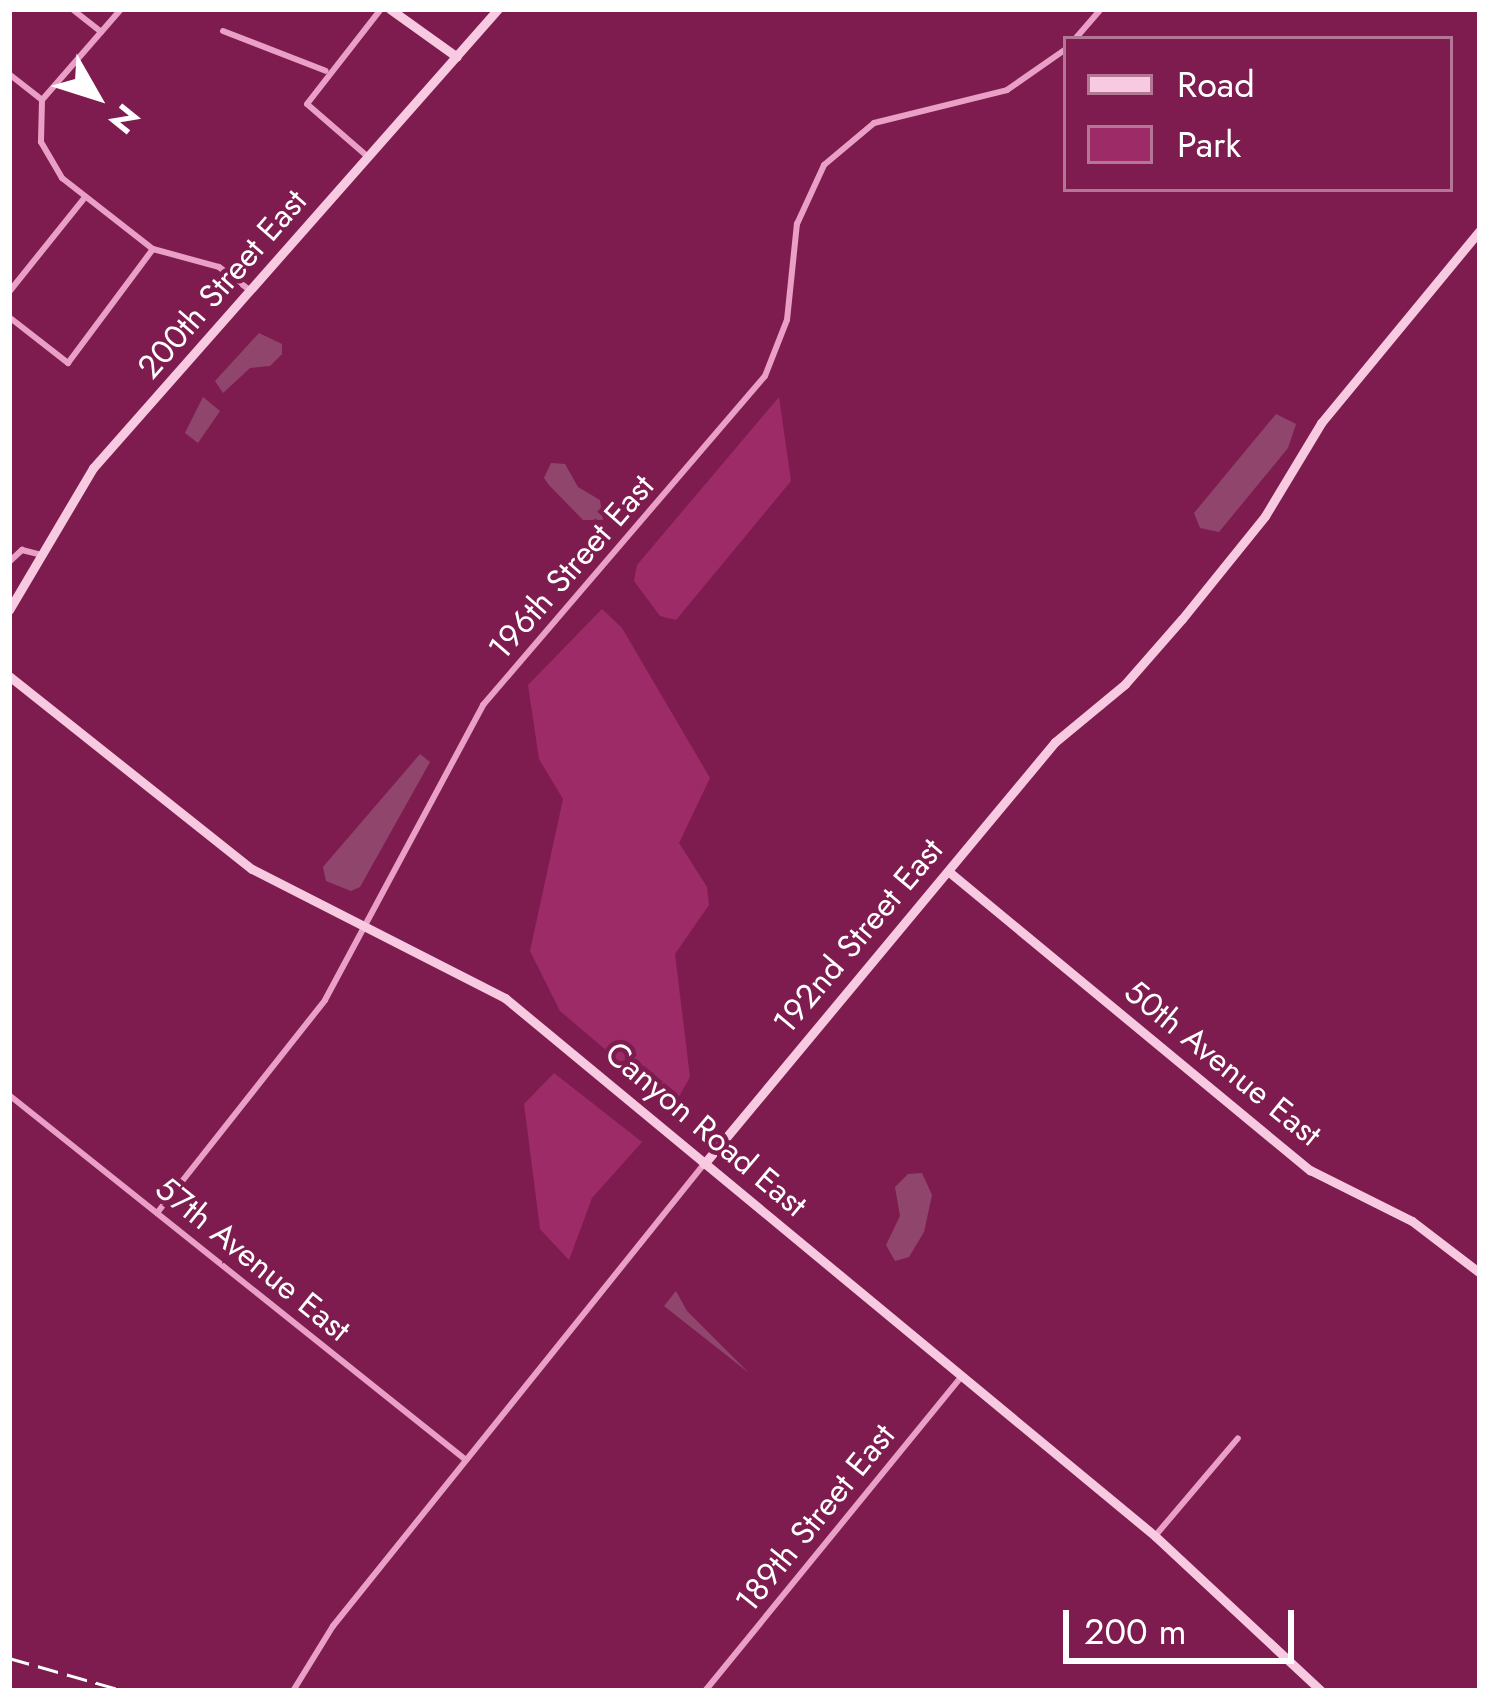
<!DOCTYPE html>
<html>
<head>
<meta charset="utf-8">
<style>
	body { margin:0 }
	#map { position:relative; width:1489px; height:1700px; overflow:hidden; background:#7f1c4f; font-family:Jost,sans-serif }
	div>[style] { position:absolute }
	[style*='--x'] { left:calc(var(--x)*1px); top:calc(var(--y)*1px); width:calc(var(--w)*1px); rotate:calc(var(--a)*1deg) }
	.green>* { inset:0; background:#9c2b67 }
	.water>* { inset:0; background:#90466c }
	.street>* { height:6px; margin:-3px; padding:0 3px; transform-origin:3px; border-radius:3px; background:#e99fc6 }
	.secondary>* { height:9px; margin:-4.5px; padding:0 4.5px; transform-origin:4.5px; border-radius:4.5px; background:#f7cae1 }
	.rail>* { height:3px; margin-top:-1.5px; transform-origin:0; background:repeating-linear-gradient(90deg,#fff 0 21px,transparent 0 30px) }
	span { translate:-50% -50%; white-space:nowrap; text-align:center; line-height:1.15; -webkit-text-stroke:9px #7f1c4f; paint-order:stroke }
	.street-label { font-size:33px; color:#fff }
	.frame { position:absolute; inset:0; border:12px solid #fff; pointer-events:none }
	.legend { position:absolute; left:1063px; top:36px; width:390px; height:156px; box-sizing:border-box; background:#7f1c4f; border:3px solid #b27795; margin:0; padding:15px 21px; list-style:none; font-size:36px; color:#fff }
	.legend li { display:flex; align-items:center; gap:24px; height:60px }
	.legend b { width:60px; border:3px solid #b27795 }
	.north { position:absolute; left:36px; top:36px; width:120px; height:120px; -webkit-text-stroke:9px #7f1c4f; paint-order:stroke; rotate:129deg; font-size:33px; font-weight:700; line-height:48px; text-align:center; color:#fff }
	.north::after { content:''; display:block; margin:auto; width:42px; height:54px; background:#fff; clip-path:polygon(50% 0,100% 100%,50% 72%,0 100%) }
	.scale { position:absolute; left:1063px; top:1610px; width:231px; height:54px; box-sizing:border-box; border:6px solid #fff; border-top:0; padding-left:15px; font-size:36px; line-height:42px; white-space:nowrap; color:#fff; -webkit-text-stroke:9px #7f1c4f; paint-order:stroke }
</style>
</head>
<body>
<div id="map">
	<div class="green">
		<div style="clip-path:polygon(779px 397px,791px 481px,676px 620px,660px 616px,634px 581px,637px 565px)"></div>
		<div style="clip-path:polygon(602px 609px,622px 628px,710px 778px,679px 843px,707px 887px,709px 905px,675px 954px,690px 1077px,673px 1107px,560px 1011px,530px 951px,563px 799px,539px 759px,528px 685px)"></div>
		<div style="clip-path:polygon(554px 1073px,642px 1142px,592px 1198px,569px 1260px,540px 1229px,524px 1104px)"></div>
	</div>
	<div class="water">
		<div style="clip-path:polygon(259px 333px,282px 344px,282px 354px,270px 366px,250px 368px,223px 393px,215px 381px)"></div>
		<div style="clip-path:polygon(203px 397px,220px 411px,198px 443px,185px 433px)"></div>
		<div style="clip-path:polygon(1276px 414px,1296px 424px,1288px 448px,1219px 532px,1200px 528px,1194px 513px)"></div>
		<div style="clip-path:polygon(551px 463px,565px 464px,578px 487px,600px 500px,603px 520px,583px 520px,549px 485px,544px 478px)"></div>
		<div style="clip-path:polygon(420px 754px,430px 762px,360px 887px,351px 891px,326px 881px,323px 867px)"></div>
		<div style="clip-path:polygon(922px 1173px,932px 1195px,924px 1232px,909px 1257px,895px 1261px,886px 1245px,900px 1216px,895px 1187px,908px 1174px)"></div>
		<div style="clip-path:polygon(676px 1291px,687px 1311px,749px 1373px,664px 1306px)"></div>
	</div>
	<div class="street">
		<div style="--x:72;--y:9;--w:37;--a:38"></div>
		<div style="--x:223;--y:31;--w:110;--a:21.2"></div>
		<div style="--x:1075;--y:39;--w:40;--a:-49"></div>
		<div style="--x:9;--y:74;--w:42;--a:38.2"></div>
		<div style="--x:42;--y:100;--w:42;--a:91.4"></div>
		<div style="--x:41;--y:142;--w:42;--a:59.7"></div>
		<div style="--x:62;--y:178;--w:115;--a:38"></div>
		<div style="--x:153;--y:249;--w:68;--a:15.3"></div>
		<div style="--x:219;--y:267;--w:36;--a:37"></div>
		<div style="--x:42;--y:100;--w:121;--a:-49"></div>
		<div style="--x:367;--y:156;--w:79;--a:-139.1"></div>
		<div style="--x:307;--y:104;--w:120;--a:-52.1"></div>
		<div style="--x:9;--y:292;--w:122;--a:-51.3"></div>
		<div style="--x:9;--y:317;--w:75;--a:37.9"></div>
		<div style="--x:68;--y:363;--w:142;--a:-53.3"></div>
		<div style="--x:9;--y:562;--w:18;--a:-43"></div>
		<div style="--x:22;--y:550;--w:21;--a:14"></div>
		<div style="--x:9;--y:1095;--w:585;--a:38.61"></div>
		<div style="--x:157;--y:1213;--w:271;--a:-51.7"></div>
		<div style="--x:325;--y:1000;--w:335;--a:-61.8"></div>
		<div style="--x:483;--y:705;--w:433;--a:-49.4"></div>
		<div style="--x:765;--y:376;--w:60;--a:-68.6"></div>
		<div style="--x:787;--y:320;--w:97;--a:-84.1"></div>
		<div style="--x:797;--y:224;--w:65;--a:-65.4"></div>
		<div style="--x:824;--y:165;--w:65;--a:-40"></div>
		<div style="--x:874;--y:123;--w:137;--a:-13.9"></div>
		<div style="--x:1007;--y:90;--w:72;--a:-34.8"></div>
		<div style="--x:1155;--y:1536;--w:128;--a:-49.7"></div>
		<div style="--x:293;--y:1691;--w:76;--a:-58.4"></div>
		<div style="--x:333;--y:1626;--w:593;--a:-51.23"></div>
		<div style="--x:705;--y:1691;--w:405;--a:-50.8"></div>
	</div>
	<div class="secondary">
		<div style="--x:390;--y:9;--w:82;--a:35.6"></div>
		<div style="--x:9;--y:610;--w:165;--a:-59.4"></div>
		<div style="--x:93;--y:468;--w:612;--a:-48.58"></div>
		<div style="--x:9;--y:676;--w:310;--a:38.5"></div>
		<div style="--x:252;--y:869;--w:284;--a:27"></div>
		<div style="--x:505;--y:998;--w:844;--a:39.61"></div>
		<div style="--x:1155;--y:1536;--w:227;--a:43"></div>
		<div style="--x:948;--y:871;--w:470;--a:39.6"></div>
		<div style="--x:1310;--y:1170;--w:114;--a:26.6"></div>
		<div style="--x:1412;--y:1221;--w:86;--a:37.4"></div>
		<div style="--x:704;--y:1164;--w:549;--a:-50.25"></div>
		<div style="--x:1055;--y:742;--w:91;--a:-39.6"></div>
		<div style="--x:1125;--y:684;--w:86;--a:-48.8"></div>
		<div style="--x:1182;--y:619;--w:132;--a:-51.1"></div>
		<div style="--x:1265;--y:516;--w:109;--a:-58.9"></div>
		<div style="--x:1321;--y:423;--w:250;--a:-50.5"></div>
	</div>
	<div class="rail">
		<div style="--x:9;--y:1658;--w:121;--a:15.9"></div>
	</div>
	<div class="street-label">
		<span style="left:222px;top:284px;rotate:-49deg">200th Street East</span>
		<span style="left:571px;top:567px;rotate:-49deg">196th Street East</span>
		<span style="left:858px;top:936px;rotate:-50deg">192nd Street East</span>
		<span style="left:1223px;top:1063px;rotate:39deg">50th Avenue East</span>
		<span style="left:706px;top:1129px;rotate:40deg">Canyon Road East</span>
		<span style="left:253px;top:1259px;rotate:39deg">57th Avenue East</span>
		<span style="left:815px;top:1518px;rotate:-51deg">189th Street East</span>
	</div>
	<div class="frame"></div>
	<ul class="legend">
	<li><b style="height:15px;background:#f7cae1"></b>Road</li>
	<li><b style="height:33px;background:#9c2b67"></b>Park</li>
	</ul>
	<div class="north">N</div>
	<div class="scale">200 m</div>
</div>
</body>
</html>
